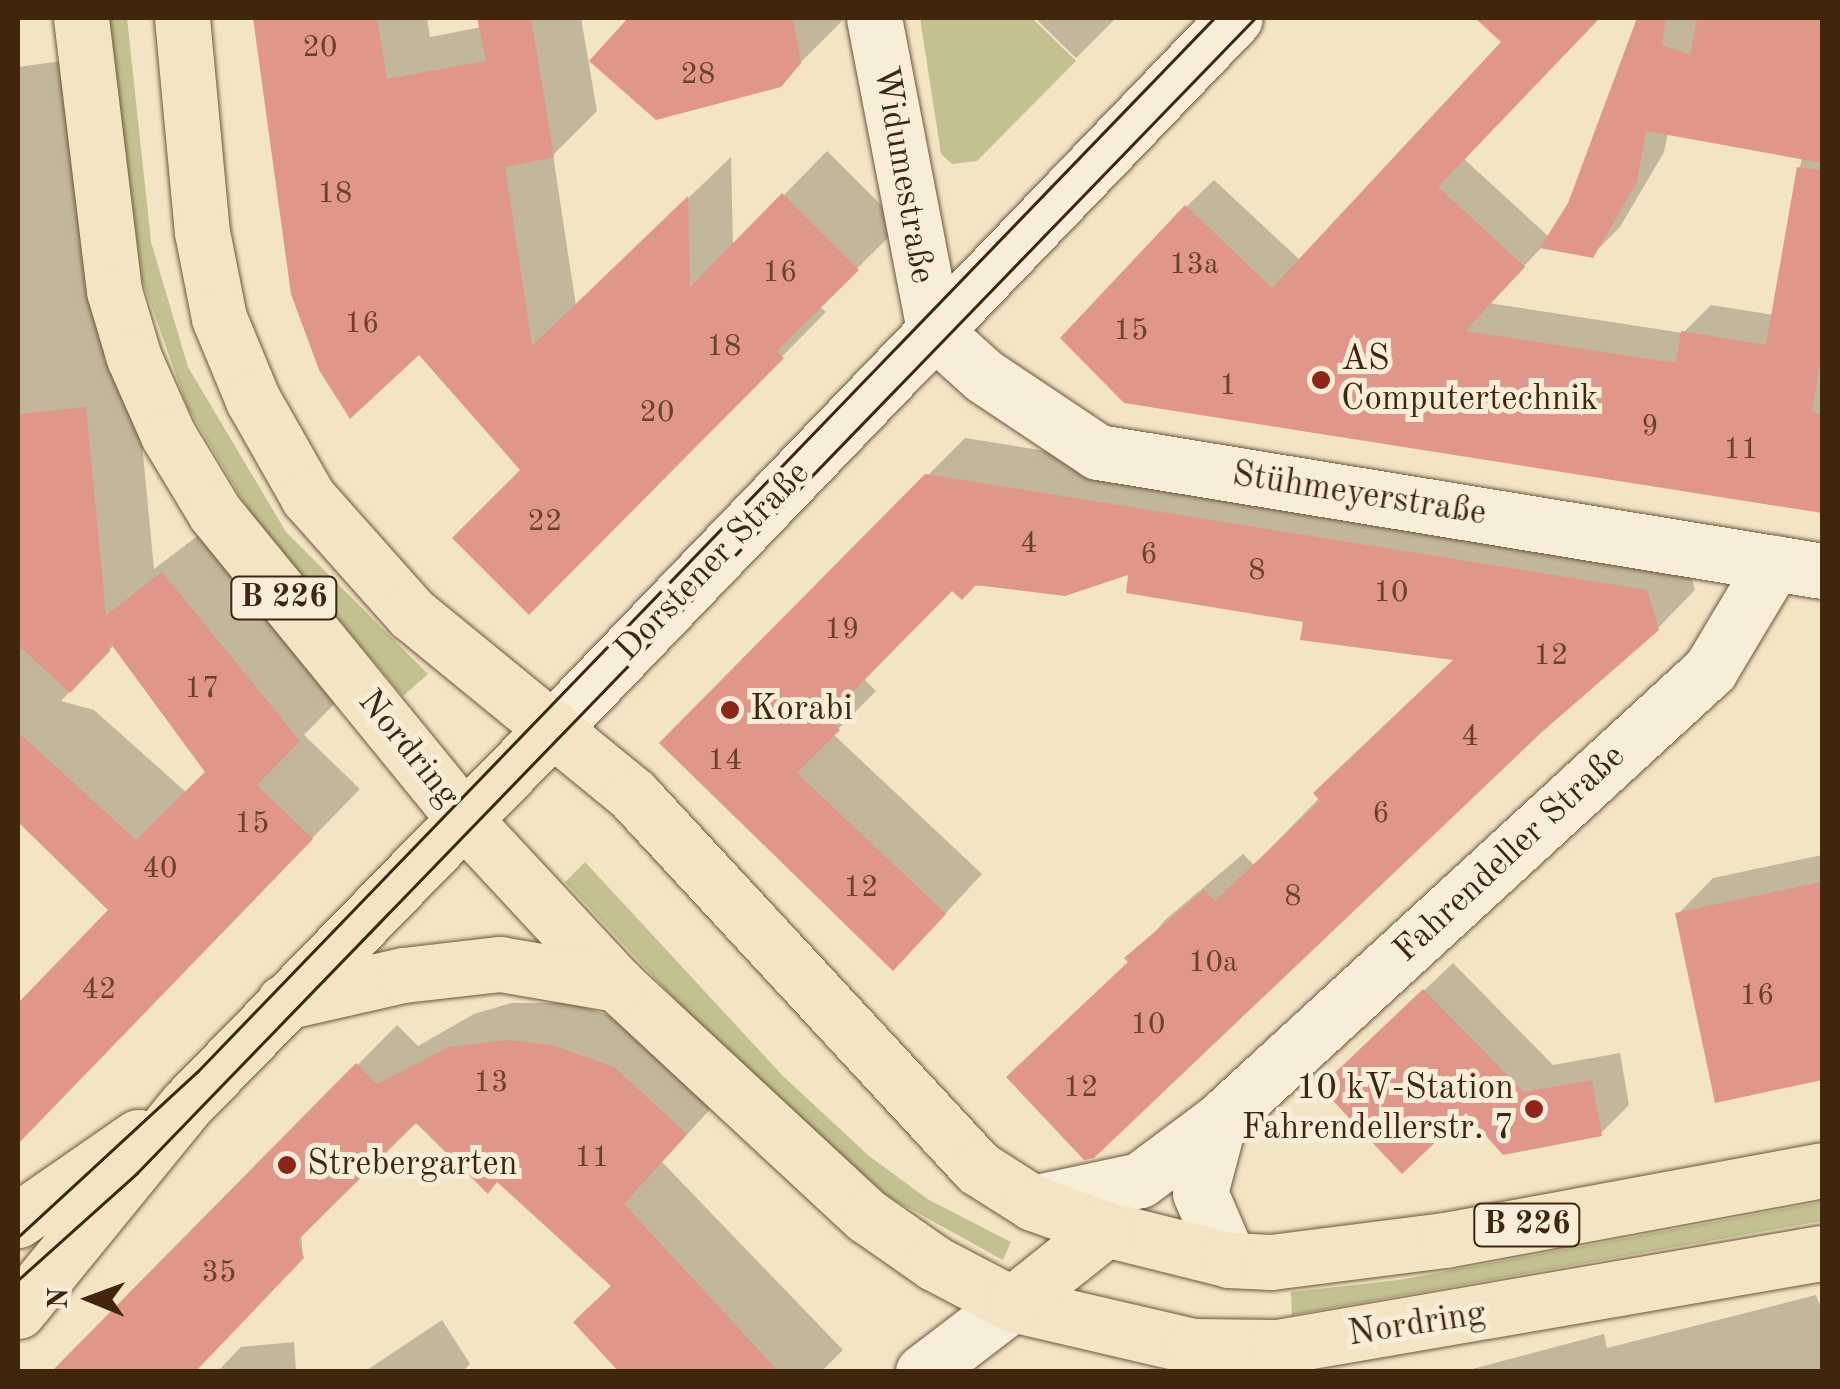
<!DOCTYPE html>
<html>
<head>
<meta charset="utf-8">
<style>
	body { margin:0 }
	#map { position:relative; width:1840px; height:1389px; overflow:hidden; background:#f3e4c4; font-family:"Old Standard TT",serif }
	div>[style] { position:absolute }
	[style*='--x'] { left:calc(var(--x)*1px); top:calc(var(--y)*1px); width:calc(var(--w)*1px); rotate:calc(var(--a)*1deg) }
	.green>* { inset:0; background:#c3c18f }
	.shadow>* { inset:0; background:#0003 }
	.building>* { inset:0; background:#e09688 }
	.roads { filter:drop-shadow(0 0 2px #6e563c) drop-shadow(0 0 2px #6e563c) }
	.street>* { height:55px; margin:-27.5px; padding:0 27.5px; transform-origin:27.5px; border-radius:27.5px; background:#f7edd9 }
	.primary>* { height:55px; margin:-27.5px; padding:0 27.5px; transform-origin:27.5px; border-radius:27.5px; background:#f3e4c4 }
	.tram>* { height:2.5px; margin:-1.25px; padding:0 1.25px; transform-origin:1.25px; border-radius:1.25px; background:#41260e }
	.dots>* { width:28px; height:28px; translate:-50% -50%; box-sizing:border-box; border:5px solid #f7edd9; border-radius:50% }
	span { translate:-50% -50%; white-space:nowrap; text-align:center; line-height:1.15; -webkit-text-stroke:10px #f7edd9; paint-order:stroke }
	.number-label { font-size:30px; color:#69422c }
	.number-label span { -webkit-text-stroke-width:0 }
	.shield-label span { padding:2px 8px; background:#f7edd9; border:2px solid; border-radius:8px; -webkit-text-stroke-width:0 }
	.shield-label { font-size:32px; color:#41260e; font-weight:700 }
	.street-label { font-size:35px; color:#41260e }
	.poi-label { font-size:35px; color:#41260e }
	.left { translate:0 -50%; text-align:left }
	.right { translate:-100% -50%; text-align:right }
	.frame { position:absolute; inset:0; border:20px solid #41260e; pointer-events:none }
	.north { position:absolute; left:40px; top:1249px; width:100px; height:100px; -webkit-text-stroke:8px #f7edd9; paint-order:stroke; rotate:271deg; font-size:28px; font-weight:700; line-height:40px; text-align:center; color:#41260e }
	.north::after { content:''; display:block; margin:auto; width:35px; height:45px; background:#41260e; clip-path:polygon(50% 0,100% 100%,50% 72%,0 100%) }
</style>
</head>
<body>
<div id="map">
	<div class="green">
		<div style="clip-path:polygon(108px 18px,127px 18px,151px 242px,188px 367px,286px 532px,428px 674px,403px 696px,255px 521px,187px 406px,142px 279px)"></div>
		<div style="clip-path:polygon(920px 18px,1032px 18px,1076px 61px,977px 161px,952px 164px,941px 154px)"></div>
		<div style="clip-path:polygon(585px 862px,783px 1076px,869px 1156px,929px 1200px,1011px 1242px,1003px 1260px,887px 1196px,695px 1021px,565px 882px)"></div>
		<div style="clip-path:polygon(1822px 1202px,1822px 1221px,1292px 1315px,1291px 1292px,1399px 1280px)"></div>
	</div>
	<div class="shadow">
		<div style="clip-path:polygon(254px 18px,427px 18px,430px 37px,482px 27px,480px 18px,581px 18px,597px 111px,553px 155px,576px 306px,731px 157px,733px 247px,827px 151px,901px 225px,819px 306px,826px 312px,529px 612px,524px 470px,419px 352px,293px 293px)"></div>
		<div style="clip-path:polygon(631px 18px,845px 18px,779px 84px,593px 61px)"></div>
		<div style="clip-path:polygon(1035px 18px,1116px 18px,1076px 58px)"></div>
		<div style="clip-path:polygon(evenodd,1478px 18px,1597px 18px,1463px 158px,1549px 237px,1570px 204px,1640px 18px,1822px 18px,1822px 509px,1125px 401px,1186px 207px,1214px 180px,1301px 261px,1505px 42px,1478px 18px,1668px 133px,1802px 157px,1774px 315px,1711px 305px,1683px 333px,1489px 303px,1543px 246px,1592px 255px,1620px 227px,1664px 152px,1668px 133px)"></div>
		<div style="clip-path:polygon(evenodd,76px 59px,105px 362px,134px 359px,154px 569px,212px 525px,347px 691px,304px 735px,360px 789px,18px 1141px,18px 1006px,111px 910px,18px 818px,18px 67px,76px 59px,115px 644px,208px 772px,187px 793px,94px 710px,61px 701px,115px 644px)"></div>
		<div style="clip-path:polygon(965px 438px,1685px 553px,1695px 590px,1657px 629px,1131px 961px,1165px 920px,1243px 854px,1254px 865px,1456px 658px,1131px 572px,952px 588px,863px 678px,876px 691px,833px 734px,982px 874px,930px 930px,662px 743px)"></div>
		<div style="clip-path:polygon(1822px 855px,1822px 1077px,1717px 1100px,1678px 914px,1713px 878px)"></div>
		<div style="clip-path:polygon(1453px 963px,1553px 1065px,1620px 1053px,1629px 1105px,1600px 1134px,1466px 1110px,1352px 1059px)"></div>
		<div style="clip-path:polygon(511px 1003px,572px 1003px,642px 1027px,725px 1093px,662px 1162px,843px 1350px,821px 1372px,623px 1372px,614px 1285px,498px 1180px,416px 1120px,301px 1233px,303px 1257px,54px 1372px,397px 1025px,418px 1046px,474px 1014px)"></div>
		<div style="clip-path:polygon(1816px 1295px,1822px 1311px,1822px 1372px,1461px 1372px,1604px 1334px,1607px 1348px)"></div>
		<div style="clip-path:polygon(442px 1320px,470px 1364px,462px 1372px,364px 1372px)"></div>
		<div style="clip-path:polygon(294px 1342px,296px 1372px,217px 1372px,241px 1347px)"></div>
	</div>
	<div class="building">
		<div style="clip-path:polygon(253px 18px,377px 18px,387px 79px,486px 61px,477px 18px,531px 18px,554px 157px,505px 167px,532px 346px,688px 196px,690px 287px,782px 193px,859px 270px,777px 351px,784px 358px,529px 615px,452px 538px,520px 470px,419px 355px,350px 419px,319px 370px,291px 294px)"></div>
		<div style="clip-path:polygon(628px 18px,793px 18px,801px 63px,781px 87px,656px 120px,589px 61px)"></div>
		<div style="clip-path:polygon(1475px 18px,1600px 18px,1438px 187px,1525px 267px,1465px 331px,1676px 363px,1681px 331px,1766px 345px,1797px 167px,1822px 170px,1822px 350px,1812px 412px,1822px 414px,1822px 513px,1124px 403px,1060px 338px,1185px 205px,1272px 288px,1501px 42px)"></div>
		<div style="clip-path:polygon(1637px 18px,1666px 18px,1662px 45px,1690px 55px,1697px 18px,1822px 18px,1822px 163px,1646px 131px,1637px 182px,1593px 258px,1540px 248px,1568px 203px)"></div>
		<div style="clip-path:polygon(86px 407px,106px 615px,162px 572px,300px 741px,257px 785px,313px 839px,18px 1144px,18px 1003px,108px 910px,18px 822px,18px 732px,136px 840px,205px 772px,108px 640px,110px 651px,70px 693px,18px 645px,18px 414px)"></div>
		<div style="clip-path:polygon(925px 474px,1647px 590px,1659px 630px,1542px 732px,1094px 1158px,1084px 1160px,1006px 1077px,1128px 962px,1124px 958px,1204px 890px,1215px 901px,1320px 801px,1313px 793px,1453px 660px,1300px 640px,1303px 622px,1126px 593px,1128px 575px,1065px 596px,976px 585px,962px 600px,952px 591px,827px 718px,840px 730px,797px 773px,946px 914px,893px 971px,659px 743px)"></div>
		<div style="clip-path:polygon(1822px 882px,1822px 1080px,1715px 1103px,1675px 913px)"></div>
		<div style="clip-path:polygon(1423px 989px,1524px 1092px,1592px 1080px,1602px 1136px,1503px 1155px,1466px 1113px,1402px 1174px,1320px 1087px)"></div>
		<div style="clip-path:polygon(508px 1040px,552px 1045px,614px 1067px,687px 1134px,624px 1204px,779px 1372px,619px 1372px,573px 1322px,611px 1286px,497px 1182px,488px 1194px,416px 1123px,298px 1240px,304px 1258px,195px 1372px,51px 1372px,356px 1063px,377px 1084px,449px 1047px)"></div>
	</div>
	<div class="roads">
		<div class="street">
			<div style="--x:874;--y:18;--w:319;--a:79.1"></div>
			<div style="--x:934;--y:331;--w:67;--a:42"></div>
			<div style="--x:984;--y:376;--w:137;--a:33.7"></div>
			<div style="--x:1098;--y:452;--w:734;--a:9.33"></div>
			<div style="--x:553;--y:728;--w:984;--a:-46.15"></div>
			<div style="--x:1219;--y:1121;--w:74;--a:104.8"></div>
			<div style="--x:1200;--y:1193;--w:73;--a:66.6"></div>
			<div style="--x:1033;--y:1203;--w:109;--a:-12.1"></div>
			<div style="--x:1140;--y:1180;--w:99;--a:-36.8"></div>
			<div style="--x:1219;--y:1121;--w:667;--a:-42.57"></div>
			<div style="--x:1710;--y:670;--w:125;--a:-59.1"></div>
			<div style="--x:923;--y:1372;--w:112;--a:-37.4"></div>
		</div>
		<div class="primary">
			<div style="--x:81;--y:18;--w:275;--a:83.1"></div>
			<div style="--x:114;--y:291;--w:70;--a:73.4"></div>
			<div style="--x:134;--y:358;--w:84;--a:66.2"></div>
			<div style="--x:168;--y:435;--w:91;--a:58.9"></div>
			<div style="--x:215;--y:513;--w:407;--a:50.8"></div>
			<div style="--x:472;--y:828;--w:213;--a:47.1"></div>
			<div style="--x:617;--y:984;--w:341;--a:42.9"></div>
			<div style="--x:867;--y:1216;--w:82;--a:35"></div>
			<div style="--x:934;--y:1263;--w:88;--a:27.7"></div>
			<div style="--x:1012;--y:1304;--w:186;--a:13.1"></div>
			<div style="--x:1193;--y:1346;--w:84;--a:0.7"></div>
			<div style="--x:1277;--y:1347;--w:553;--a:-9.79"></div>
			<div style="--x:182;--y:18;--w:215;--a:84.7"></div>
			<div style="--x:202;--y:232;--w:88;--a:78.8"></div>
			<div style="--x:219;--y:318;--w:89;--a:67.5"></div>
			<div style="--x:253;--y:400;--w:112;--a:60.4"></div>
			<div style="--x:308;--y:497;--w:157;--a:48.4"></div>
			<div style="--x:412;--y:614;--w:286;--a:39.3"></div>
			<div style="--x:633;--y:795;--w:508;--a:47.23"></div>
			<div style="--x:978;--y:1168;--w:65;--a:32.5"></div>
			<div style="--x:1033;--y:1203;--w:77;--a:19.6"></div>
			<div style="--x:1106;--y:1229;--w:127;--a:14.1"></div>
			<div style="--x:1229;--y:1260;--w:42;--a:2.7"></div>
			<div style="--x:1271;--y:1262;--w:175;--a:-7.2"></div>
			<div style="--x:1445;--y:1240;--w:383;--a:-10.5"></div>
			<div style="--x:284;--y:1002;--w:122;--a:-12.8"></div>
			<div style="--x:403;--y:975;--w:98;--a:-6.5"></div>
			<div style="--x:500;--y:964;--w:119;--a:9.7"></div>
			<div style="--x:18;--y:1220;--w:146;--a:-34.7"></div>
			<div style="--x:1012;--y:1304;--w:120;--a:-38.6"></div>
			<div style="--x:18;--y:1311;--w:267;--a:-50.8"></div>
			<div style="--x:187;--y:1104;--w:525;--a:-45.77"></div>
		</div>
	</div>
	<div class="tram">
		<div style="--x:18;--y:1237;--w:243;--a:-42.7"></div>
		<div style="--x:197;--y:1072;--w:1465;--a:-46.02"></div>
		<div style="--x:18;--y:1280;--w:159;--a:-41.9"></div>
		<div style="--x:136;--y:1174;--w:1609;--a:-45.93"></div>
	</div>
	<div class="dots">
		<div style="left:1321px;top:380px;background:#8f2418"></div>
		<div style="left:730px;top:710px;background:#8f2418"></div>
		<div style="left:1534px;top:1109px;background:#8f2418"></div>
		<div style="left:287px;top:1165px;background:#8f2418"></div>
	</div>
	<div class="number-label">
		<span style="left:320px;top:48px">20</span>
		<span style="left:698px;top:75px">28</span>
		<span style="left:335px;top:194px">18</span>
		<span style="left:1194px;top:265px">13a</span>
		<span style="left:780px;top:273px">16</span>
		<span style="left:362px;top:324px">16</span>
		<span style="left:1131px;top:331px">15</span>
		<span style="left:724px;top:347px">18</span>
		<span style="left:1228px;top:386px">1</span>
		<span style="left:657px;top:413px">20</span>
		<span style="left:1650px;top:427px">9</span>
		<span style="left:1741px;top:450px">11</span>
		<span style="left:545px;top:522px">22</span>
		<span style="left:1029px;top:544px">4</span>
		<span style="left:1149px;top:555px">6</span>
		<span style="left:1257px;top:571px">8</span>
		<span style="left:1391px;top:593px">10</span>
		<span style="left:842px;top:630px">19</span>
		<span style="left:1551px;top:656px">12</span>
		<span style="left:202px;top:689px">17</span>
		<span style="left:1470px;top:737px">4</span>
		<span style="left:725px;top:761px">14</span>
		<span style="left:1381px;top:814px">6</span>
		<span style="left:252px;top:824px">15</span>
		<span style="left:160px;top:869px">40</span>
		<span style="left:861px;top:888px">12</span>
		<span style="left:1293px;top:897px">8</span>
		<span style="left:1213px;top:963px">10a</span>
		<span style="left:99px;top:990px">42</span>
		<span style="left:1757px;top:996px">16</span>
		<span style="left:1148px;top:1025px">10</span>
		<span style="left:491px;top:1083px">13</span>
		<span style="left:1081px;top:1088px">12</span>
		<span style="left:592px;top:1158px">11</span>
		<span style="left:219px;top:1273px">35</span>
	</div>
	<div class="shield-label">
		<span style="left:284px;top:598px">B 226</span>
		<span style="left:1527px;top:1225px">B 226</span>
	</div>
	<div class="street-label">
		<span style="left:903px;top:175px;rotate:80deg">Widumestraße</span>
		<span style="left:1359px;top:495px;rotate:9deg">Stühmeyerstraße</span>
		<span style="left:713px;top:562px;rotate:-46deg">Dorstener Straße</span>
		<span style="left:408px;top:749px;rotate:51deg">Nordring</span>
		<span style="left:1510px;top:854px;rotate:-43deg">Fahrendeller Straße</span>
		<span style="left:1417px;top:1325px;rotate:-9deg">Nordring</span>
	</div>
	<div class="poi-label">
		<span class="left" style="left:1341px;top:380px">AS<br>Computertechnik</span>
		<span class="left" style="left:750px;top:710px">Korabi</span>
		<span class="right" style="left:1514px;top:1109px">10 kV-Station<br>Fahrendellerstr. 7</span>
		<span class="left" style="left:307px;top:1165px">Strebergarten</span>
	</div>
	<div class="frame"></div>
	<div class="north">N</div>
</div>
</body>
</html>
